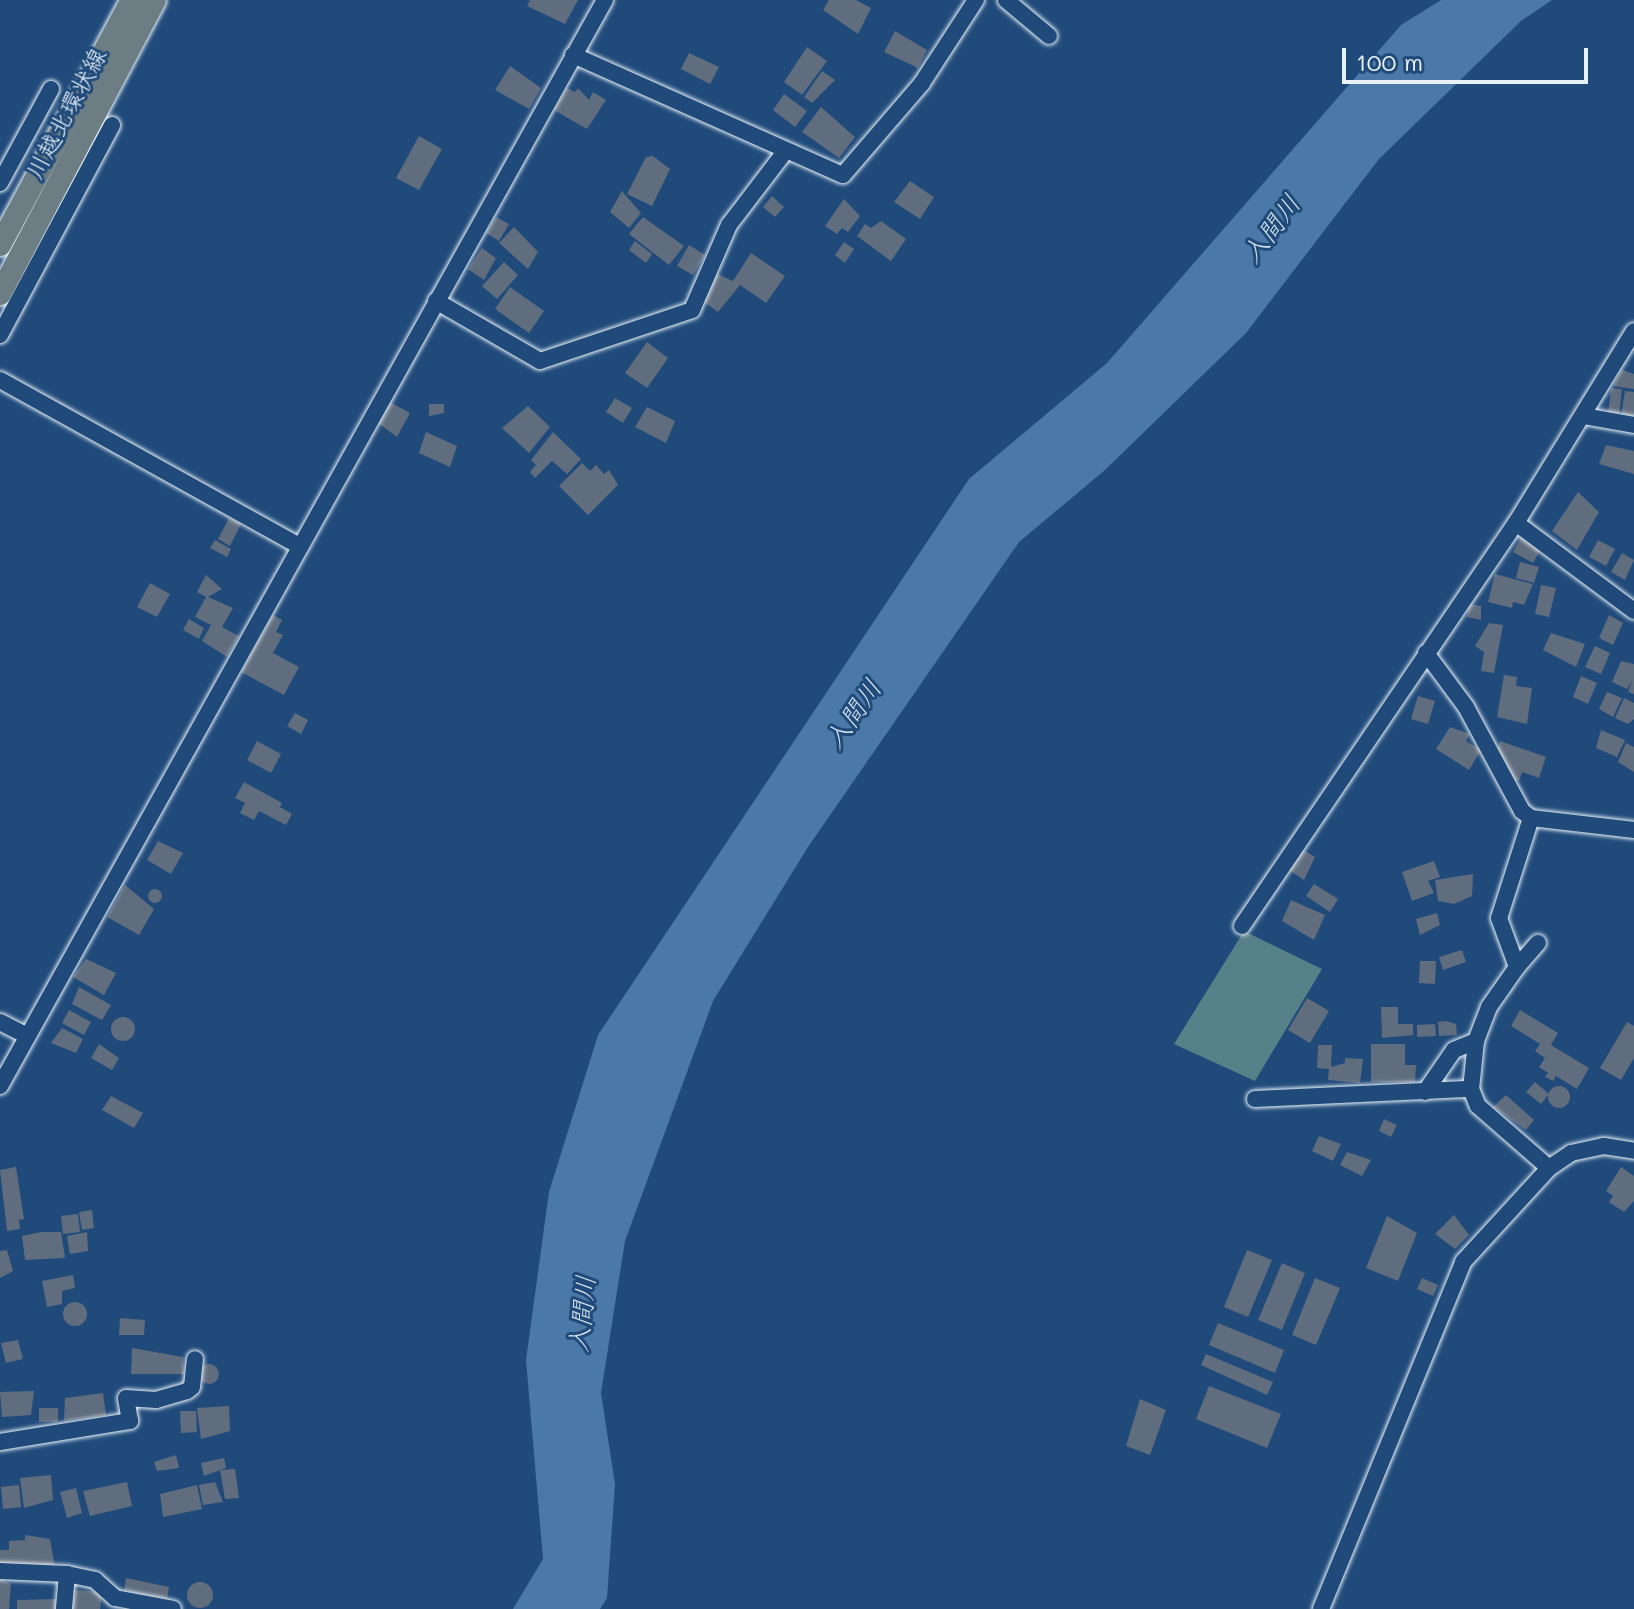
<!DOCTYPE html>
<html>
<head>
<meta charset="utf-8">
<style>
	body { margin:0 }
	#map { position:relative; width:1634px; height:1609px; overflow:hidden; background:#1f4a7a; font-family:Mali,"Klee One",sans-serif }
	div>[style] { position:absolute }
	[style*='--x'] { left:calc(var(--x)*1px); top:calc(var(--y)*1px); width:calc(var(--w)*1px); rotate:calc(var(--a)*1deg) }
	.green>* { inset:0; background:#578188 }
	.water>* { inset:0; background:#4b79a7 }
	.building>* { inset:0; background:#606d7f }
	.round { border-radius:50% }
	.roads { filter:drop-shadow(0 0 2px #e8f1f8) drop-shadow(0 0 2px #e8f1f8) }
	.minor>* { height:16px; margin:-8px; padding:0 8px; transform-origin:8px; border-radius:8px; background:#1f4a7a }
	.major>* { height:22px; margin:-11px; padding:0 11px; transform-origin:11px; border-radius:11px; background:#6c7e84 }
	span { translate:-50% -50%; white-space:nowrap; text-align:center; line-height:1.15; -webkit-text-stroke:6px #1f4a7a; paint-order:stroke }
	.street-label { font-size:24px; color:#e8f1f8 }
	.water-label { font-size:26px; color:#d0dfec; font-style:italic }
	.scale { position:absolute; left:1342px; top:48px; width:246px; height:36px; box-sizing:border-box; border:4px solid #e8f1f8; border-top:0; padding-left:10px; font-size:24px; line-height:28px; white-space:nowrap; color:#e8f1f8; -webkit-text-stroke:6px #1f4a7a; paint-order:stroke }
</style>
</head>
<body>
<div id="map">
	<div class="green">
		<div style="clip-path:polygon(1244px 931px,1322px 969px,1255px 1081px,1174px 1044px)"></div>
	</div>
	<div class="water">
		<div style="clip-path:polygon(1441px 0,1552px 0,1521px 21px,1379px 159px,1246px 333px,1105px 470px,1019px 542px,808px 847px,713px 1001px,625px 1241px,601px 1393px,615px 1484px,607px 1598px,600px 1609px,513px 1609px,543px 1559px,526px 1360px,549px 1192px,598px 1035px,969px 479px,1107px 363px,1401px 25px)"></div>
	</div>
	<div class="building">
		<div style="clip-path:polygon(530px 0,578px 0,565px 24px,527px 6px)"></div>
		<div style="clip-path:polygon(829px 0,856px 0,871px 8px,858px 34px,823px 10px)"></div>
		<div style="clip-path:polygon(895px 31px,927px 50px,918px 68px,884px 52px)"></div>
		<div style="clip-path:polygon(807px 47px,827px 61px,802px 95px,784px 82px)"></div>
		<div style="clip-path:polygon(689px 53px,719px 67px,710px 84px,681px 69px)"></div>
		<div style="clip-path:polygon(510px 66px,541px 88px,529px 109px,495px 90px)"></div>
		<div style="clip-path:polygon(822px 71px,835px 80px,812px 103px,804px 97px)"></div>
		<div style="clip-path:polygon(567px 88px,575px 92px,578px 88px,589px 100px,593px 92px,606px 100px,587px 129px,554px 110px)"></div>
		<div style="clip-path:polygon(784px 94px,807px 111px,795px 127px,773px 110px)"></div>
		<div style="clip-path:polygon(821px 107px,855px 137px,839px 158px,802px 132px)"></div>
		<div style="clip-path:polygon(419px 136px,442px 149px,419px 190px,396px 178px)"></div>
		<div style="clip-path:polygon(653px 156px,670px 169px,652px 206px,627px 194px,646px 157px)"></div>
		<div style="clip-path:polygon(910px 181px,934px 197px,920px 219px,894px 202px)"></div>
		<div style="clip-path:polygon(622px 191px,641px 213px,629px 228px,610px 212px)"></div>
		<div style="clip-path:polygon(772px 196px,784px 207px,775px 217px,763px 207px)"></div>
		<div style="clip-path:polygon(844px 199px,860px 216px,848px 232px,842px 228px,837px 234px,825px 226px)"></div>
		<div style="clip-path:polygon(496px 217px,509px 224px,499px 241px,486px 233px)"></div>
		<div style="clip-path:polygon(643px 217px,684px 246px,669px 265px,629px 234px)"></div>
		<div style="clip-path:polygon(881px 221px,906px 239px,891px 261px,857px 236px,865px 224px,871px 228px)"></div>
		<div style="clip-path:polygon(514px 227px,538px 252px,528px 269px,499px 243px)"></div>
		<div style="clip-path:polygon(635px 241px,652px 254px,646px 263px,629px 250px)"></div>
		<div style="clip-path:polygon(844px 242px,854px 249px,845px 263px,835px 255px)"></div>
		<div style="clip-path:polygon(689px 245px,705px 255px,693px 275px,677px 266px)"></div>
		<div style="clip-path:polygon(482px 248px,496px 258px,484px 280px,468px 269px)"></div>
		<div style="clip-path:polygon(751px 253px,785px 276px,766px 303px,740px 285px,718px 312px,704px 302px,717px 274px,733px 281px)"></div>
		<div style="clip-path:polygon(504px 262px,518px 275px,497px 299px,482px 286px)"></div>
		<div style="clip-path:polygon(510px 287px,544px 311px,529px 333px,495px 309px)"></div>
		<div style="clip-path:polygon(647px 342px,668px 358px,647px 388px,625px 373px)"></div>
		<div style="clip-path:polygon(1622px 370px,1634px 374px,1634px 389px,1613px 386px)"></div>
		<div style="clip-path:polygon(1611px 388px,1622px 389px,1619px 416px,1608px 414px)"></div>
		<div style="clip-path:polygon(1625px 391px,1634px 392px,1634px 418px,1621px 416px)"></div>
		<div style="clip-path:polygon(615px 398px,632px 408px,623px 423px,606px 412px)"></div>
		<div style="clip-path:polygon(390px 402px,410px 413px,397px 437px,378px 423px)"></div>
		<div style="clip-path:polygon(429px 404px,444px 404px,444px 413px,429px 416px)"></div>
		<div style="clip-path:polygon(528px 406px,550px 427px,529px 453px,502px 428px)"></div>
		<div style="clip-path:polygon(647px 407px,675px 421px,666px 443px,635px 427px)"></div>
		<div style="clip-path:polygon(426px 432px,457px 446px,450px 467px,419px 453px)"></div>
		<div style="clip-path:polygon(553px 432px,581px 459px,567px 474px,552px 461px,535px 478px,530px 472px,536px 465px,531px 460px)"></div>
		<div style="clip-path:polygon(1606px 445px,1634px 451px,1634px 474px,1599px 464px)"></div>
		<div style="clip-path:polygon(582px 463px,590px 471px,596px 465px,604px 474px,609px 470px,618px 485px,588px 515px,559px 486px)"></div>
		<div style="clip-path:polygon(1578px 492px,1599px 512px,1577px 550px,1552px 531px)"></div>
		<div style="clip-path:polygon(229px 518px,241px 524px,230px 546px,218px 539px)"></div>
		<div style="clip-path:polygon(1522px 536px,1542px 547px,1533px 563px,1513px 552px)"></div>
		<div style="clip-path:polygon(215px 540px,231px 549px,227px 557px,210px 548px)"></div>
		<div style="clip-path:polygon(1598px 540px,1615px 549px,1606px 566px,1589px 557px)"></div>
		<div style="clip-path:polygon(1622px 553px,1634px 560px,1625px 580px,1611px 572px)"></div>
		<div style="clip-path:polygon(1520px 562px,1539px 567px,1534px 583px,1516px 578px)"></div>
		<div style="clip-path:polygon(1495px 574px,1533px 584px,1524px 605px,1513px 602px,1512px 608px,1488px 602px)"></div>
		<div style="clip-path:polygon(206px 575px,222px 589px,208px 597px,233px 608px,222px 627px,239px 636px,227px 657px,202px 641px,211px 625px,195px 617px,206px 597px,197px 592px)"></div>
		<div style="clip-path:polygon(150px 583px,170px 594px,157px 617px,137px 607px)"></div>
		<div style="clip-path:polygon(1541px 585px,1556px 588px,1549px 617px,1535px 614px)"></div>
		<div style="clip-path:polygon(1469px 604px,1481px 606px,1481px 620px,1467px 617px)"></div>
		<div style="clip-path:polygon(273px 615px,282px 620px,276px 632px,283px 635px,273px 653px,299px 667px,284px 695px,241px 672px)"></div>
		<div style="clip-path:polygon(1609px 615px,1623px 623px,1613px 645px,1599px 638px)"></div>
		<div style="clip-path:polygon(189px 619px,204px 628px,199px 639px,183px 630px)"></div>
		<div style="clip-path:polygon(1489px 623px,1503px 625px,1494px 673px,1481px 671px,1484px 652px,1475px 646px)"></div>
		<div style="clip-path:polygon(1551px 633px,1585px 644px,1576px 667px,1543px 650px)"></div>
		<div style="clip-path:polygon(1595px 646px,1610px 653px,1601px 674px,1585px 667px)"></div>
		<div style="clip-path:polygon(1621px 661px,1634px 664px,1634px 694px,1628px 692px,1632px 681px,1627px 689px,1612px 682px)"></div>
		<div style="clip-path:polygon(1504px 675px,1517px 677px,1516px 686px,1532px 688px,1527px 724px,1497px 717px)"></div>
		<div style="clip-path:polygon(1581px 676px,1597px 683px,1588px 704px,1573px 697px)"></div>
		<div style="clip-path:polygon(1607px 692px,1622px 698px,1613px 717px,1599px 709px)"></div>
		<div style="clip-path:polygon(1418px 696px,1435px 701px,1428px 724px,1411px 719px)"></div>
		<div style="clip-path:polygon(1624px 698px,1634px 703px,1634px 719px,1628px 724px,1615px 718px)"></div>
		<div style="clip-path:polygon(295px 713px,308px 720px,301px 734px,287px 726px)"></div>
		<div style="clip-path:polygon(1450px 727px,1470px 734px,1466px 741px,1481px 750px,1469px 770px,1436px 749px)"></div>
		<div style="clip-path:polygon(1601px 730px,1625px 740px,1617px 757px,1596px 748px)"></div>
		<div style="clip-path:polygon(257px 741px,281px 754px,271px 773px,247px 760px)"></div>
		<div style="clip-path:polygon(1500px 741px,1546px 757px,1539px 778px,1522px 772px,1519px 781px,1510px 778px,1496px 752px)"></div>
		<div style="clip-path:polygon(1626px 743px,1634px 747px,1634px 772px,1618px 762px)"></div>
		<div style="clip-path:polygon(244px 782px,282px 803px,280px 807px,292px 814px,286px 825px,259px 811px,254px 820px,240px 813px,245px 803px,235px 798px)"></div>
		<div style="clip-path:polygon(158px 841px,183px 853px,171px 874px,147px 860px)"></div>
		<div style="clip-path:polygon(1302px 849px,1315px 857px,1304px 880px,1289px 870px)"></div>
		<div style="clip-path:polygon(1434px 861px,1440px 877px,1428px 881px,1434px 893px,1412px 901px,1402px 872px)"></div>
		<div style="clip-path:polygon(1473px 874px,1472px 896px,1454px 904px,1438px 901px,1435px 880px)"></div>
		<div style="clip-path:polygon(1314px 884px,1338px 899px,1330px 912px,1306px 896px)"></div>
		<div style="clip-path:polygon(125px 885px,154px 909px,139px 935px,107px 917px)"></div>
		<div class="round" style="left:148px;top:889px;width:14px;height:14px"></div>
		<div style="clip-path:polygon(1291px 900px,1325px 915px,1314px 940px,1282px 921px)"></div>
		<div style="clip-path:polygon(1437px 913px,1440px 925px,1420px 935px,1416px 919px)"></div>
		<div style="clip-path:polygon(1462px 950px,1466px 962px,1443px 970px,1439px 957px)"></div>
		<div style="clip-path:polygon(86px 959px,116px 973px,104px 995px,73px 977px)"></div>
		<div style="clip-path:polygon(1420px 961px,1436px 961px,1435px 984px,1419px 983px)"></div>
		<div style="clip-path:polygon(79px 987px,111px 1005px,102px 1020px,72px 1004px)"></div>
		<div style="clip-path:polygon(1307px 998px,1329px 1011px,1310px 1043px,1288px 1030px)"></div>
		<div style="clip-path:polygon(1381px 1007px,1398px 1007px,1398px 1024px,1413px 1024px,1413px 1035px,1382px 1038px)"></div>
		<div style="clip-path:polygon(69px 1010px,91px 1022px,84px 1035px,62px 1023px)"></div>
		<div style="clip-path:polygon(1520px 1010px,1558px 1033px,1551px 1045px,1589px 1068px,1577px 1089px,1556px 1076px,1553px 1081px,1545px 1077px,1548px 1073px,1539px 1067px,1545px 1058px,1535px 1051px,1540px 1044px,1511px 1026px)"></div>
		<div class="round" style="left:111px;top:1017px;width:24px;height:24px"></div>
		<div style="clip-path:polygon(1446px 1021px,1456px 1024px,1457px 1035px,1439px 1036px,1438px 1022px)"></div>
		<div style="clip-path:polygon(1627px 1022px,1634px 1026px,1634px 1058px,1621px 1080px,1600px 1068px)"></div>
		<div style="clip-path:polygon(1435px 1024px,1436px 1036px,1417px 1037px,1417px 1025px)"></div>
		<div style="clip-path:polygon(62px 1028px,83px 1039px,76px 1053px,51px 1043px)"></div>
		<div style="clip-path:polygon(99px 1044px,119px 1058px,112px 1070px,91px 1058px)"></div>
		<div style="clip-path:polygon(1371px 1044px,1405px 1044px,1405px 1065px,1416px 1065px,1415px 1082px,1371px 1082px)"></div>
		<div style="clip-path:polygon(1318px 1045px,1332px 1045px,1331px 1067px,1345px 1063px,1345px 1058px,1363px 1059px,1360px 1083px,1328px 1080px,1329px 1069px,1317px 1068px)"></div>
		<div style="clip-path:polygon(1535px 1082px,1549px 1094px,1541px 1104px,1526px 1092px)"></div>
		<div class="round" style="left:1548px;top:1086px;width:22px;height:22px"></div>
		<div style="clip-path:polygon(1506px 1095px,1534px 1120px,1526px 1130px,1493px 1107px)"></div>
		<div style="clip-path:polygon(111px 1096px,143px 1113px,134px 1128px,102px 1110px)"></div>
		<div style="clip-path:polygon(1384px 1119px,1397px 1125px,1391px 1137px,1379px 1131px)"></div>
		<div style="clip-path:polygon(1319px 1136px,1341px 1144px,1333px 1161px,1312px 1151px)"></div>
		<div style="clip-path:polygon(1347px 1152px,1371px 1160px,1362px 1176px,1340px 1165px)"></div>
		<div style="clip-path:polygon(16px 1167px,24px 1219px,19px 1220px,20px 1229px,7px 1231px,0 1170px)"></div>
		<div style="clip-path:polygon(1621px 1167px,1634px 1176px,1634px 1201px,1624px 1212px,1609px 1202px,1613px 1196px,1606px 1191px)"></div>
		<div style="clip-path:polygon(92px 1210px,94px 1228px,82px 1230px,79px 1212px)"></div>
		<div style="clip-path:polygon(78px 1214px,80px 1232px,63px 1234px,61px 1216px)"></div>
		<div style="clip-path:polygon(1454px 1215px,1469px 1235px,1455px 1249px,1435px 1234px)"></div>
		<div style="clip-path:polygon(1387px 1216px,1417px 1233px,1398px 1281px,1366px 1268px)"></div>
		<div style="clip-path:polygon(41px 1232px,61px 1232px,65px 1258px,25px 1260px,22px 1236px)"></div>
		<div style="clip-path:polygon(87px 1232px,88px 1251px,70px 1254px,67px 1236px)"></div>
		<div style="clip-path:polygon(7px 1250px,13px 1271px,0 1278px,0 1251px)"></div>
		<div style="clip-path:polygon(1247px 1250px,1272px 1260px,1248px 1317px,1224px 1307px)"></div>
		<div style="clip-path:polygon(1282px 1263px,1305px 1273px,1282px 1330px,1258px 1320px)"></div>
		<div style="clip-path:polygon(73px 1275px,75px 1288px,62px 1291px,62px 1304px,47px 1307px,42px 1281px)"></div>
		<div style="clip-path:polygon(1315px 1278px,1340px 1288px,1316px 1345px,1292px 1335px)"></div>
		<div style="clip-path:polygon(1422px 1278px,1438px 1285px,1433px 1296px,1417px 1289px)"></div>
		<div class="round" style="left:63px;top:1302px;width:24px;height:24px"></div>
		<div style="clip-path:polygon(120px 1318px,145px 1320px,144px 1335px,119px 1335px)"></div>
		<div style="clip-path:polygon(1218px 1323px,1284px 1350px,1275px 1373px,1209px 1345px)"></div>
		<div style="clip-path:polygon(18px 1340px,23px 1359px,6px 1363px,1px 1343px)"></div>
		<div style="clip-path:polygon(132px 1348px,183px 1357px,184px 1374px,131px 1374px)"></div>
		<div style="clip-path:polygon(1206px 1354px,1273px 1382px,1267px 1395px,1201px 1365px)"></div>
		<div class="round" style="left:199px;top:1364px;width:20px;height:20px"></div>
		<div style="clip-path:polygon(1209px 1386px,1281px 1414px,1267px 1448px,1196px 1419px)"></div>
		<div style="clip-path:polygon(34px 1391px,31px 1415px,2px 1417px,0 1392px)"></div>
		<div style="clip-path:polygon(103px 1393px,106px 1415px,64px 1421px,65px 1398px)"></div>
		<div style="clip-path:polygon(1140px 1399px,1166px 1410px,1150px 1455px,1126px 1446px)"></div>
		<div style="clip-path:polygon(229px 1406px,230px 1431px,201px 1439px,197px 1408px)"></div>
		<div style="clip-path:polygon(39px 1408px,58px 1408px,58px 1422px,39px 1422px)"></div>
		<div style="clip-path:polygon(180px 1411px,196px 1411px,197px 1432px,181px 1433px)"></div>
		<div style="clip-path:polygon(176px 1455px,179px 1468px,157px 1471px,154px 1462px)"></div>
		<div style="clip-path:polygon(224px 1458px,226px 1468px,204px 1476px,201px 1463px)"></div>
		<div style="clip-path:polygon(235px 1469px,239px 1498px,225px 1499px,220px 1470px)"></div>
		<div style="clip-path:polygon(51px 1475px,53px 1500px,24px 1508px,20px 1478px)"></div>
		<div style="clip-path:polygon(127px 1482px,132px 1506px,90px 1516px,83px 1491px)"></div>
		<div style="clip-path:polygon(215px 1482px,223px 1502px,203px 1505px,199px 1485px)"></div>
		<div style="clip-path:polygon(19px 1485px,21px 1507px,3px 1509px,1px 1487px)"></div>
		<div style="clip-path:polygon(197px 1485px,202px 1509px,163px 1517px,160px 1494px)"></div>
		<div style="clip-path:polygon(76px 1488px,82px 1513px,67px 1518px,60px 1492px)"></div>
		<div style="clip-path:polygon(25px 1535px,50px 1539px,55px 1568px,0 1567px,0 1550px,9px 1550px,9px 1541px,25px 1540px)"></div>
		<div style="clip-path:polygon(126px 1578px,169px 1587px,167px 1599px,124px 1591px)"></div>
		<div style="clip-path:polygon(0 1579px,11px 1584px,9px 1609px,0 1609px)"></div>
		<div class="round" style="left:187px;top:1582px;width:26px;height:26px"></div>
		<div style="clip-path:polygon(74px 1590px,102px 1592px,100px 1609px,72px 1609px)"></div>
		<div style="clip-path:polygon(56px 1599px,56px 1609px,17px 1609px,17px 1600px)"></div>
	</div>
	<div class="roads">
		<div class="minor">
			<div style="--x:1006;--y:0;--w:56;--a:39.9"></div>
			<div style="--x:573;--y:55;--w:295;--a:24"></div>
			<div style="--x:843;--y:175;--w:121;--a:-49.3"></div>
			<div style="--x:922;--y:83;--w:99;--a:-57"></div>
			<div style="--x:0;--y:183;--w:107;--a:-61.5"></div>
			<div style="--x:436;--y:301;--w:120;--a:30"></div>
			<div style="--x:540;--y:361;--w:160;--a:-18.5"></div>
			<div style="--x:692;--y:310;--w:93;--a:-66.5"></div>
			<div style="--x:729;--y:225;--w:91;--a:-52.6"></div>
			<div style="--x:0;--y:335;--w:238;--a:-61.9"></div>
			<div style="--x:0;--y:380;--w:342;--a:29"></div>
			<div style="--x:1584;--y:416;--w:51;--a:10.2"></div>
			<div style="--x:1516;--y:523;--w:147;--a:36.7"></div>
			<div style="--x:1426;--y:653;--w:67;--a:53.5"></div>
			<div style="--x:1466;--y:707;--w:118;--a:61.7"></div>
			<div style="--x:1522;--y:811;--w:11;--a:38"></div>
			<div style="--x:1531;--y:818;--w:104;--a:6.6"></div>
			<div style="--x:1531;--y:818;--w:105;--a:107.7"></div>
			<div style="--x:1499;--y:918;--w:52;--a:69.8"></div>
			<div style="--x:1517;--y:967;--w:49;--a:125"></div>
			<div style="--x:1489;--y:1007;--w:36;--a:111"></div>
			<div style="--x:1476;--y:1041;--w:48;--a:95.9"></div>
			<div style="--x:1471;--y:1089;--w:18;--a:68"></div>
			<div style="--x:1478;--y:1106;--w:94;--a:41.1"></div>
			<div style="--x:1242;--y:926;--w:487;--a:-55.8"></div>
			<div style="--x:1516;--y:523;--w:225;--a:-58.4"></div>
			<div style="--x:1517;--y:967;--w:32;--a:-49"></div>
			<div style="--x:0;--y:1022;--w:30;--a:27"></div>
			<div style="--x:0;--y:1086;--w:1243;--a:-60.88"></div>
			<div style="--x:1425;--y:1092;--w:51;--a:-55.4"></div>
			<div style="--x:1454;--y:1050;--w:24;--a:-22"></div>
			<div style="--x:1255;--y:1099;--w:216;--a:-2.7"></div>
			<div style="--x:0;--y:1442;--w:132;--a:-9.2"></div>
			<div style="--x:130;--y:1421;--w:23;--a:-100"></div>
			<div style="--x:126;--y:1398;--w:30;--a:4"></div>
			<div style="--x:156;--y:1400;--w:32;--a:-16"></div>
			<div style="--x:187;--y:1391;--w:6;--a:-39"></div>
			<div style="--x:192;--y:1387;--w:28;--a:-84"></div>
			<div style="--x:0;--y:1571;--w:67;--a:2.6"></div>
			<div style="--x:67;--y:1574;--w:35;--a:95"></div>
			<div style="--x:67;--y:1574;--w:29;--a:12"></div>
			<div style="--x:95;--y:1580;--w:27;--a:42"></div>
			<div style="--x:115;--y:1598;--w:59;--a:10.7"></div>
			<div style="--x:1321;--y:1609;--w:375;--a:-67.7"></div>
			<div style="--x:1463;--y:1262;--w:127;--a:-47.5"></div>
			<div style="--x:1549;--y:1168;--w:27;--a:-34"></div>
			<div style="--x:1571;--y:1153;--w:34;--a:-12"></div>
			<div style="--x:1604;--y:1146;--w:30;--a:9"></div>
		</div>
		<div class="major">
			<div style="--x:0;--y:245;--w:278;--a:-61.7"></div>
			<div style="--x:0;--y:294;--w:332;--a:-62.2"></div>
		</div>
	</div>
	<div class="street-label">
		<span style="left:65px;top:113px;rotate:-62deg">川越北環状線</span>
	</div>
	<div class="water-label">
		<span style="left:1271px;top:229px;rotate:-53deg">入間川</span>
		<span style="left:853px;top:714px;rotate:-55deg">入間川</span>
		<span style="left:582px;top:1314px;rotate:-84deg">入間川</span>
	</div>
	<div class="scale">100 m</div>
</div>
</body>
</html>
